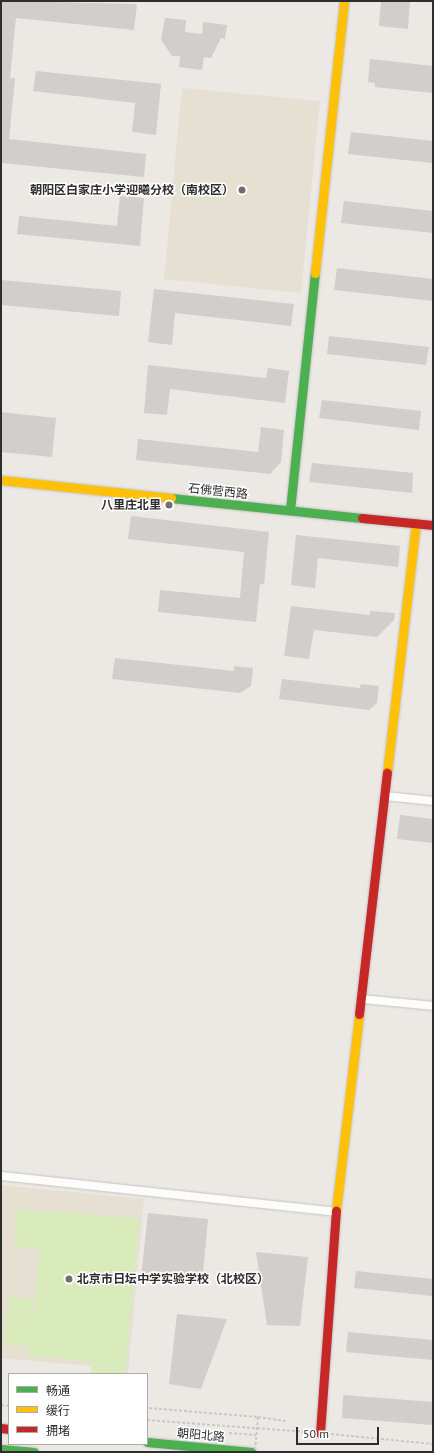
<!DOCTYPE html>
<html>
<head>
<meta charset="utf-8">
<style>
	body { margin:0 }
	#map { position:relative; width:434px; height:1453px; overflow:hidden; background:#ece8e4; font-family:"PT Sans","Noto Sans SC",sans-serif }
	div>[style] { position:absolute }
	[style*='--x'] { left:calc(var(--x)*1px); top:calc(var(--y)*1px); width:calc(var(--w)*1px); rotate:calc(var(--a)*1deg) }
	.education>* { inset:0; background:#e6e0d3 }
	.pitch>* { inset:0; background:#d9eabb }
	.building>* { inset:0; background:#d1cecb }
	.path>* { height:2px; margin-top:-1px; transform-origin:0; background:repeating-linear-gradient(90deg,#c9c9c8 0 3px,transparent 0 5px) }
	.roads { filter:drop-shadow(0 0 1px #c5c4c5) drop-shadow(0 0 1px #c5c4c5) }
	.street>* { height:8px; margin:-4px; padding:0 4px; transform-origin:4px; border-radius:4px; background:#fcfcfb }
	.fast>* { height:9px; margin:-4.5px; padding:0 4.5px; transform-origin:4.5px; border-radius:4.5px; background:#4caf50 }
	.slow>* { height:9px; margin:-4.5px; padding:0 4.5px; transform-origin:4.5px; border-radius:4.5px; background:#ffc107 }
	.jam>* { height:9px; margin:-4.5px; padding:0 4.5px; transform-origin:4.5px; border-radius:4.5px; background:#c62828 }
	.path-bridge>* { height:2px; margin-top:-1px; transform-origin:0; background:repeating-linear-gradient(90deg,#c9c9c8 0 3px,transparent 0 5px) }
	.dots>* { width:11px; height:11px; translate:-50% -50%; box-sizing:border-box; border:2px solid #fff; border-radius:50% }
	span { translate:-50% -50%; white-space:nowrap; text-align:center; line-height:1.15; -webkit-text-stroke:3px #fff; paint-order:stroke }
	.poi-label { font-size:12px; color:#2e2e2e; font-weight:700 }
	.right { translate:-100% -50%; text-align:right }
	.left { translate:0 -50%; text-align:left }
	.street-label { font-size:12px; color:#2e2e2e }
	.frame { position:absolute; inset:0; border:2px solid #2e2e2e; pointer-events:none }
	.legend { position:absolute; left:8px; top:1373px; width:140px; height:72px; box-sizing:border-box; background:#fff; border:1px solid #ababab; margin:0; padding:5px 7px; list-style:none; font-size:12px; color:#2e2e2e }
	.legend li { display:flex; align-items:center; gap:8px; height:20px }
	.legend b { width:20px; border:1px solid #ababab }
	.scale { position:absolute; left:296px; top:1427px; width:83px; height:18px; box-sizing:border-box; border:2px solid #2e2e2e; border-top:0; padding-left:5px; font-size:12px; line-height:14px; white-space:nowrap; color:#2e2e2e; -webkit-text-stroke:3px #fff; paint-order:stroke }
</style>
</head>
<body>
<div id="map">
	<div class="education">
		<div style="clip-path:polygon(182px 88px,320px 101px,301px 293px,164px 279px)"></div>
		<div style="clip-path:polygon(1px 1185px,144px 1199px,128px 1374px,91px 1374px,91px 1366px,1px 1358px)"></div>
	</div>
	<div class="pitch">
		<div style="clip-path:polygon(18px 1209px,44px 1212px,40px 1249px,14px 1246px)"></div>
		<div style="clip-path:polygon(45px 1210px,139px 1219px,125px 1374px,91px 1374px,91px 1361px,28px 1356px)"></div>
		<div style="clip-path:polygon(9px 1297px,33px 1299px,29px 1347px,4px 1344px)"></div>
	</div>
	<div class="building">
		<div style="clip-path:polygon(1px 1px,137px 4px,134px 30px,16px 18px,10px 78px,15px 78px,9px 139px,146px 154px,144px 177px,1px 163px)"></div>
		<div style="clip-path:polygon(381px 1px,410px 1px,408px 29px,379px 26px)"></div>
		<div style="clip-path:polygon(165px 18px,186px 20px,185px 32px,202px 34px,203px 22px,227px 25px,225px 39px,221px 38px,211px 58px,204px 57px,202px 70px,179px 67px,180px 56px,172px 56px,161px 40px)"></div>
		<div style="clip-path:polygon(370px 59px,433px 66px,433px 93px,375px 87px,375px 83px,368px 82px)"></div>
		<div style="clip-path:polygon(36px 71px,161px 84px,156px 135px,132px 132px,135px 103px,33px 91px)"></div>
		<div style="clip-path:polygon(351px 132px,433px 141px,433px 163px,348px 154px)"></div>
		<div style="clip-path:polygon(120px 196px,144px 198px,140px 246px,17px 234px,19px 216px,117px 226px)"></div>
		<div style="clip-path:polygon(344px 201px,433px 211px,433px 233px,341px 223px)"></div>
		<div style="clip-path:polygon(337px 268px,433px 279px,433px 301px,334px 290px)"></div>
		<div style="clip-path:polygon(1px 280px,121px 291px,119px 316px,1px 305px)"></div>
		<div style="clip-path:polygon(154px 289px,294px 304px,291px 326px,175px 313px,172px 345px,148px 342px)"></div>
		<div style="clip-path:polygon(329px 336px,429px 347px,426px 365px,327px 354px)"></div>
		<div style="clip-path:polygon(148px 365px,266px 378px,268px 368px,289px 371px,285px 403px,170px 389px,167px 415px,144px 413px)"></div>
		<div style="clip-path:polygon(322px 400px,421px 411px,419px 430px,319px 418px)"></div>
		<div style="clip-path:polygon(1px 412px,56px 418px,52px 457px,1px 452px)"></div>
		<div style="clip-path:polygon(261px 427px,284px 430px,281px 462px,270px 474px,136px 460px,138px 439px,258px 452px)"></div>
		<div style="clip-path:polygon(312px 463px,413px 473px,412px 493px,309px 482px)"></div>
		<div style="clip-path:polygon(131px 516px,269px 532px,264px 584px,260px 584px,256px 622px,158px 612px,160px 590px,240px 598px,244px 552px,128px 539px)"></div>
		<div style="clip-path:polygon(296px 535px,400px 546px,398px 567px,318px 558px,315px 588px,291px 585px)"></div>
		<div style="clip-path:polygon(291px 606px,370px 615px,370px 611px,395px 613px,394px 620px,377px 637px,314px 630px,309px 659px,284px 656px)"></div>
		<div style="clip-path:polygon(115px 658px,234px 671px,234px 666px,253px 668px,251px 686px,240px 693px,112px 679px)"></div>
		<div style="clip-path:polygon(282px 679px,360px 688px,361px 684px,379px 686px,377px 703px,369px 710px,279px 699px)"></div>
		<div style="clip-path:polygon(400px 815px,433px 819px,433px 843px,397px 839px)"></div>
		<div style="clip-path:polygon(148px 1213px,208px 1219px,202px 1283px,141px 1277px)"></div>
		<div style="clip-path:polygon(256px 1252px,308px 1257px,300px 1326px,267px 1325px)"></div>
		<div style="clip-path:polygon(356px 1271px,433px 1279px,433px 1296px,354px 1288px)"></div>
		<div style="clip-path:polygon(177px 1314px,227px 1319px,201px 1389px,169px 1384px)"></div>
		<div style="clip-path:polygon(348px 1332px,433px 1340px,433px 1360px,346px 1352px)"></div>
		<div style="clip-path:polygon(343px 1395px,433px 1402px,433px 1425px,342px 1418px)"></div>
	</div>
	<div class="path">
		<div style="--x:1;--y:1405;--w:8;--a:7"></div>
		<div style="--x:258;--y:1417;--w:28;--a:8"></div>
		<div style="--x:147;--y:1420;--w:161;--a:4.3"></div>
		<div style="--x:229;--y:1433;--w:27;--a:4"></div>
		<div style="--x:331;--y:1434;--w:102;--a:5.6"></div>
	</div>
	<div class="roads">
		<div class="street">
			<div style="--x:385;--y:796;--w:48;--a:5.9"></div>
			<div style="--x:362;--y:999;--w:71;--a:5.6"></div>
			<div style="--x:1;--y:1176;--w:337;--a:6.1"></div>
		</div>
		<div class="fast">
			<div style="--x:171;--y:498;--w:192;--a:6"></div>
			<div style="--x:290;--y:510;--w:238;--a:-84"></div>
			<div style="--x:147;--y:1442;--w:105;--a:5.4"></div>
			<div style="--x:1;--y:1449;--w:33;--a:5"></div>
		</div>
		<div class="slow">
			<div style="--x:315;--y:273;--w:274;--a:-83.9"></div>
			<div style="--x:1;--y:480;--w:171;--a:6"></div>
			<div style="--x:387;--y:773;--w:252;--a:-83.4"></div>
			<div style="--x:336;--y:1211;--w:198;--a:-83.3"></div>
		</div>
		<div class="jam">
			<div style="--x:362;--y:518;--w:71;--a:5.6"></div>
			<div style="--x:359;--y:1014;--w:243;--a:-83.4"></div>
			<div style="--x:1;--y:1428;--w:8;--a:7"></div>
			<div style="--x:320;--y:1433;--w:223;--a:-85.9"></div>
		</div>
	</div>
	<div class="path-bridge">
		<div style="--x:149;--y:1408;--w:109;--a:4.7"></div>
		<div style="--x:258;--y:1417;--w:35;--a:95"></div>
	</div>
	<div class="dots">
		<div style="left:242px;top:190px;background:#706f6e"></div>
		<div style="left:169px;top:505px;background:#706f6e"></div>
		<div style="left:69px;top:1279px;background:#706f6e"></div>
	</div>
	<div class="poi-label">
		<span class="right" style="left:234px;top:190px">朝阳区白家庄小学迎曦分校（南校区）</span>
		<span class="right" style="left:161px;top:505px">八里庄北里</span>
		<span class="left" style="left:77px;top:1279px">北京市日坛中学实验学校（北校区）</span>
	</div>
	<div class="street-label">
		<span style="left:218px;top:491px;rotate:6deg">石佛营西路</span>
		<span style="left:201px;top:1435px;rotate:5deg">朝阳北路</span>
	</div>
	<div class="frame"></div>
	<ul class="legend">
	<li><b style="height:5px;background:#4caf50"></b>畅通</li>
	<li><b style="height:5px;background:#ffc107"></b>缓行</li>
	<li><b style="height:5px;background:#c62828"></b>拥堵</li>
	</ul>
	<div class="scale">50 m</div>
</div>
</body>
</html>
